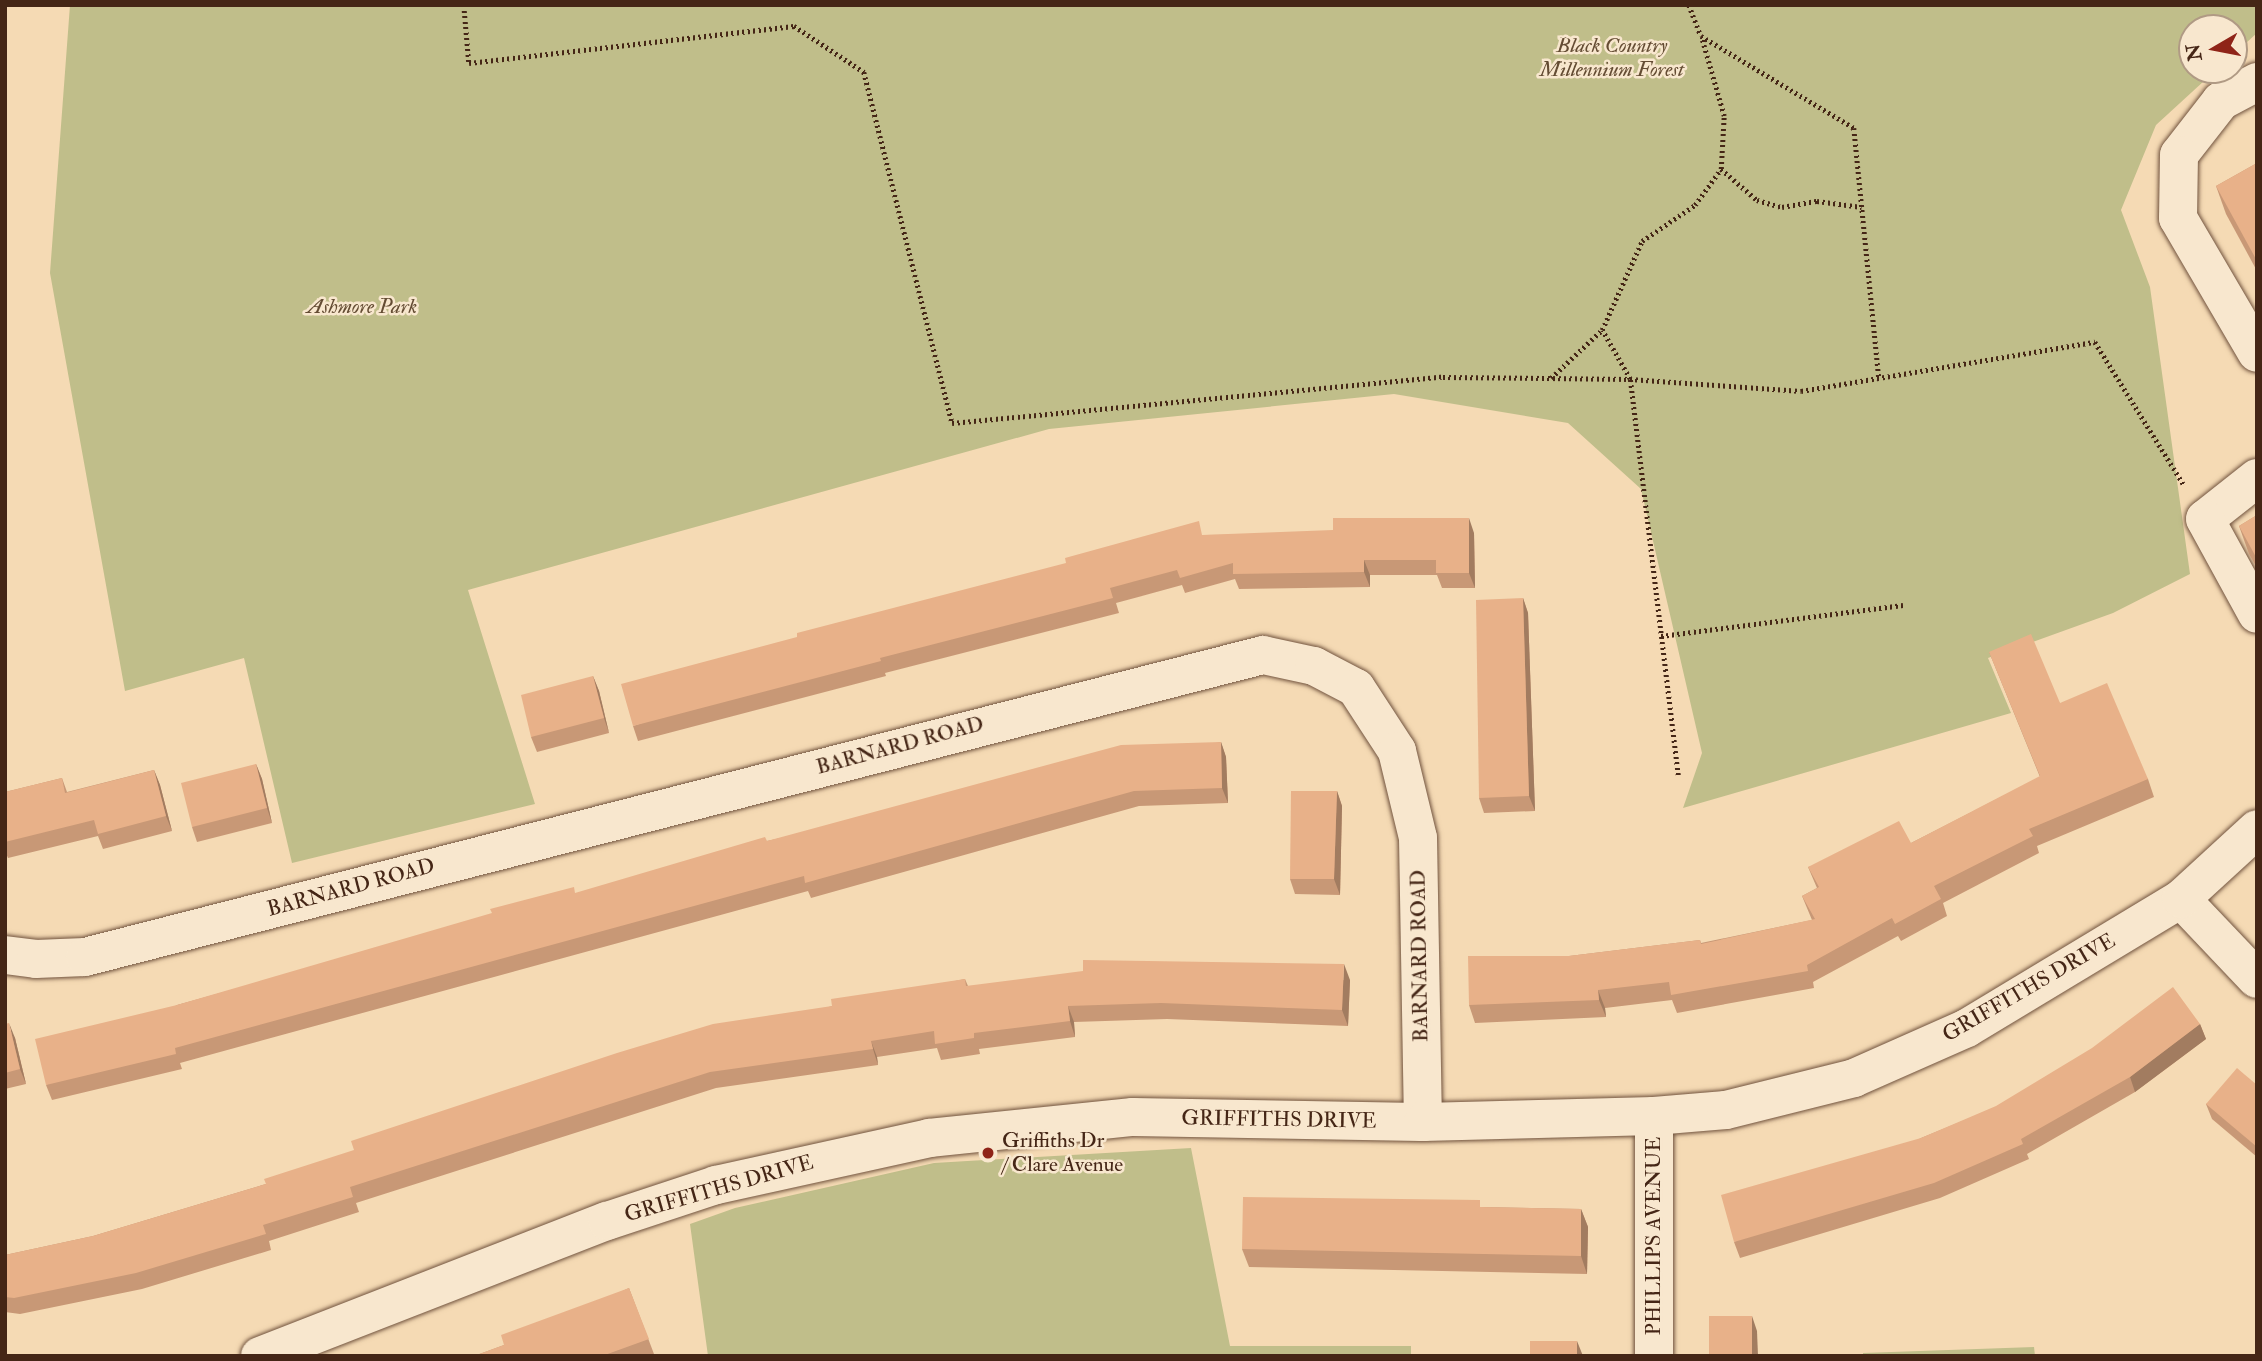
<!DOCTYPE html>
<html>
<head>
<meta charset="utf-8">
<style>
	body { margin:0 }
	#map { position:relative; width:2262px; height:1361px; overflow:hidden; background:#f5dab4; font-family:"IM FELL Double Pica",serif }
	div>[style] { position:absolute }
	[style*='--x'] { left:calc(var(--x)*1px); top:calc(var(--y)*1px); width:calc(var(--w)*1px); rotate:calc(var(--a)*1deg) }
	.green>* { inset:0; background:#c0be8a }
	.path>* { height:4.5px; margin-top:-2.25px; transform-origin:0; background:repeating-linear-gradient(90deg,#452616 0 2px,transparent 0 5.5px) }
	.roads { filter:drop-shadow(0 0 2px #71533e) drop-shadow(0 0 2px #71533e) }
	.minor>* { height:38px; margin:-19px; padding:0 19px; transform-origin:19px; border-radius:19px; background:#f8e7ce }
	.wall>* { inset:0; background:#c89876 }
	.shaded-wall>* { inset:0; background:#a27c60 }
	.building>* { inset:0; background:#e8b189 }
	.dots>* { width:19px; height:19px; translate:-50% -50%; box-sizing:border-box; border:4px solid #f8e7ce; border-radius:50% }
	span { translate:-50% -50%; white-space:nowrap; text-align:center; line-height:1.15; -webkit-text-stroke:5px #f8e7ce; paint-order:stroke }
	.park-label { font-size:21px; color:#644c33; font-style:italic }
	.street-label { font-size:21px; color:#452616 }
	.poi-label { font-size:21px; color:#452616 }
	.left { translate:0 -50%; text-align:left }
	.frame { position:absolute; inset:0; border:7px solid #452616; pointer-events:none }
	.north { position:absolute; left:2178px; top:14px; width:70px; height:70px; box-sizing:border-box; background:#f8e7ce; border:2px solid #b09a84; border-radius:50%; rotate:260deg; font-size:19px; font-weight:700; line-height:28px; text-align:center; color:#452616 }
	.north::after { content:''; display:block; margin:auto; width:24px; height:32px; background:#8f2418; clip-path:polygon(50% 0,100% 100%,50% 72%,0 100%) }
</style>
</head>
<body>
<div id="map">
	<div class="green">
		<div style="clip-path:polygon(70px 5px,2257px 5px,2257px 33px,2234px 54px,2234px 28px,2192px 28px,2192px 70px,2216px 70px,2156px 125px,2121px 210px,2150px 287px,2190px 574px,2113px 613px,1988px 658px,2011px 713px,1683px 808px,1702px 753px,1641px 489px,1568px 423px,1394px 394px,1049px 429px,468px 590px,535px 804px,292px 863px,244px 658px,125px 691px,50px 273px)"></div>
		<div style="clip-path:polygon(1191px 1148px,1230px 1346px,1411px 1346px,1411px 1356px,708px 1356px,690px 1224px,735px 1208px,934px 1163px)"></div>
		<div style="clip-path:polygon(2034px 1347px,2035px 1356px,1863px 1356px,1863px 1353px)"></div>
	</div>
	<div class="path">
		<div style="--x:464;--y:5;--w:58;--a:85.1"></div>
		<div style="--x:469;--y:63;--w:327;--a:-6.5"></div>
		<div style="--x:794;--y:26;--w:84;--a:33.3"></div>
		<div style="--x:864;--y:72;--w:362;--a:75.9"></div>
		<div style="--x:952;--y:423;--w:493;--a:-5.4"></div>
		<div style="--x:1443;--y:377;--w:187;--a:0.6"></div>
		<div style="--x:1630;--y:379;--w:171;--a:4"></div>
		<div style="--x:1801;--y:391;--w:298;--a:-9.5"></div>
		<div style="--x:2095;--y:342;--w:168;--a:58.1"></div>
		<div style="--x:1689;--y:5;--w:33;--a:69"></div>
		<div style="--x:1701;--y:36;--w:179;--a:31"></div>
		<div style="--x:1854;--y:128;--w:253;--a:84.3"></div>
		<div style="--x:1721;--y:169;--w:48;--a:40.7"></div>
		<div style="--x:1757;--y:200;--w:26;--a:16"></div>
		<div style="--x:1782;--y:207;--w:36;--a:-10"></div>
		<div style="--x:1817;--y:201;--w:45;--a:7.6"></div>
		<div style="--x:1551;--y:378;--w:70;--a:-43.3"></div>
		<div style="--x:1661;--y:636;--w:244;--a:-7.3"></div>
		<div style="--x:1678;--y:775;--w:399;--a:-96.9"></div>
		<div style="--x:1630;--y:379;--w:56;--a:-119.7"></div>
		<div style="--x:1602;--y:330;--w:98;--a:-65.8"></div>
		<div style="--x:1642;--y:241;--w:64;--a:-34.2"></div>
		<div style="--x:1695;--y:205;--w:44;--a:-54.2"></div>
		<div style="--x:1721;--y:169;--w:53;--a:-86.8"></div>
		<div style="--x:1724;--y:116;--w:83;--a:-106"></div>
	</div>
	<div class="roads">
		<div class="minor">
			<div style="--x:2257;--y:82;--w:41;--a:152.2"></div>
			<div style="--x:2221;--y:101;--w:68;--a:127.9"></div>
			<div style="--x:2179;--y:155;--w:63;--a:90.9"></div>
			<div style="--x:2178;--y:218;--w:156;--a:59.7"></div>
			<div style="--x:2257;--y:478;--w:66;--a:141.7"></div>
			<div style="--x:2205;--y:519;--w:108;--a:61.3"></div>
			<div style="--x:2181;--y:899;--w:110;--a:46.5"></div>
			<div style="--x:5;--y:955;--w:31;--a:7"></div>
			<div style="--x:36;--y:959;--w:49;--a:-2.3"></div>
			<div style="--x:85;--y:957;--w:1216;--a:-14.38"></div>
			<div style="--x:1263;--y:655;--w:52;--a:12.2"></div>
			<div style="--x:1314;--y:666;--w:47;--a:27.6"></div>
			<div style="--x:1356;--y:688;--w:75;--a:56.9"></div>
			<div style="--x:1397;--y:751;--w:89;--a:76.4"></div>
			<div style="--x:1418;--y:838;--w:284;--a:89"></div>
			<div style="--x:260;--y:1356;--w:372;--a:-21.3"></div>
			<div style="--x:607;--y:1221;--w:115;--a:-18.3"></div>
			<div style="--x:716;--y:1185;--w:218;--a:-12.4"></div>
			<div style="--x:929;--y:1138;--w:205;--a:-5.9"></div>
			<div style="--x:1133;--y:1117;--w:290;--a:1"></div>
			<div style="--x:1423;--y:1122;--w:231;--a:-1.5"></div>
			<div style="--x:1654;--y:1116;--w:72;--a:-4.8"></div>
			<div style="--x:1726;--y:1110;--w:132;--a:-14"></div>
			<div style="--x:1854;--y:1078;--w:124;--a:-23.9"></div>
			<div style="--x:1967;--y:1028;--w:250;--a:-31.1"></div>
			<div style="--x:2181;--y:899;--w:103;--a:-42.6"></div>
			<div style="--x:1654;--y:1356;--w:240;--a:-90"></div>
		</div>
	</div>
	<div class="wall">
		<div style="clip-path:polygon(2257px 163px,2257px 271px,2226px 214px,2216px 186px)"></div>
		<div style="clip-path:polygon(2257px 515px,2257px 568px,2249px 554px,2239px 526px)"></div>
		<div style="clip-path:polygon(1474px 533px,1475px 588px,1442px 588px,1437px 575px,1370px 575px,1370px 587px,1239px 589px,1235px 579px,1185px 593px,1182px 585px,1116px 603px,1119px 613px,885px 673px,886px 676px,638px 741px,633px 726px,1204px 535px)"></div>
		<div style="clip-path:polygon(1523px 598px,1528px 613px,1535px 811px,1484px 813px,1479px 798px)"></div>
		<div style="clip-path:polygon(1989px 652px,2060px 703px,2148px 779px,2154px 797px,2037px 846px,2039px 853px,1943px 903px,1947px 916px,1901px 941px,1898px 936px,1813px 982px,1814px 988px,1677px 1013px,1672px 1000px,1605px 1008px,1606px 1017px,1475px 1023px,1469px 1005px,1569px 956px,1700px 940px,1701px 943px,1812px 920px,1802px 896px,1817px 888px,1808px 867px,1911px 843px,2040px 777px)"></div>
		<div style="clip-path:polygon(593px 676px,599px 691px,609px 733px,537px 752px,531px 737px)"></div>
		<div style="clip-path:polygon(1221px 742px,1226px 757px,1228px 803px,1139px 806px,811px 898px,808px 891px,180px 1063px,182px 1069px,52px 1100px,46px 1085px,177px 1005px,767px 841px)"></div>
		<div style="clip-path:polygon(256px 764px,262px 779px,272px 823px,197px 842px,192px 827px)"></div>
		<div style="clip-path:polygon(154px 770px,160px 785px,172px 831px,103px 849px,98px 836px,8px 858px,5px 851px,5px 792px,62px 778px,67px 792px)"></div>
		<div style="clip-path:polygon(1337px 791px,1342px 806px,1340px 895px,1295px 894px,1290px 879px)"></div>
		<div style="clip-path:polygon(965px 979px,968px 986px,1350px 980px,1348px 1026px,1167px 1019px,1074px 1022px,1075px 1037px,979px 1049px,980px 1054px,941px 1060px,937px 1048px,877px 1057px,878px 1065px,716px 1088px,356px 1203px,359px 1212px,269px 1241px,271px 1250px,142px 1289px,20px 1314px,5px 1312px,5px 1255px,93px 1236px,266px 1184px,832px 1006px)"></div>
		<div style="clip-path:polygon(5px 1024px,15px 1038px,26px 1084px,5px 1089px)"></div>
		<div style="clip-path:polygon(2200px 1024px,2206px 1039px,2135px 1092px,2027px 1154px,2029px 1159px,1940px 1198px,1740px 1258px,1734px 1242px,1921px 1138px)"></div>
		<div style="clip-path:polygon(2257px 1085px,2257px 1157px,2212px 1119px,2206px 1104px)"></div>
		<div style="clip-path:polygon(1482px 1207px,1581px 1209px,1588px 1227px,1587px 1274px,1249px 1267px,1242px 1249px)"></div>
		<div style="clip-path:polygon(629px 1288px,654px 1354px,650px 1356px,474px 1356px,504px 1345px)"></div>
	</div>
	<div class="shaded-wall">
		<div style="clip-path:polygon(1469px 518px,1474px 533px,1475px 588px,1469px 573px)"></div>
		<div style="clip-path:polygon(1364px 560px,1370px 575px,1370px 587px,1364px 572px)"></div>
		<div style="clip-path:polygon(1523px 598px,1528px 613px,1535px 811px,1529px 796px)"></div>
		<div style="clip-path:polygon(593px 676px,599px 691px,609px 733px,604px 718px)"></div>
		<div style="clip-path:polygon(1221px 742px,1226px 757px,1228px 803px,1222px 788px)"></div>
		<div style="clip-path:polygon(256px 764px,262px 779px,272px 823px,267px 808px)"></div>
		<div style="clip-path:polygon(154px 770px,160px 785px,172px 831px,166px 816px)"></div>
		<div style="clip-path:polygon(1337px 791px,1342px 806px,1340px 895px,1334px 879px)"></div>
		<div style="clip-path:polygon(1344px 964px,1350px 980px,1348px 1026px,1342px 1010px)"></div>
		<div style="clip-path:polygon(1598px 990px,1605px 1008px,1606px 1017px,1599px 1000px)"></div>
		<div style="clip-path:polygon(1068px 1006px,1074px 1022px,1075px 1037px,1070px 1021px)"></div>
		<div style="clip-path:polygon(9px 1023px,15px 1038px,26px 1084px,20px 1069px)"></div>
		<div style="clip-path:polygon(2200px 1024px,2206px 1039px,2135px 1092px,2130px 1077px)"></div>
		<div style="clip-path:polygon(871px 1041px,877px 1057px,878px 1065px,873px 1049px)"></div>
		<div style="clip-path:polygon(1581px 1209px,1588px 1227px,1587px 1274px,1581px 1256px)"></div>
		<div style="clip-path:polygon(1752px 1316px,1757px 1331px,1758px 1356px,1752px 1356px)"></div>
		<div style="clip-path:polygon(1577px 1341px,1583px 1356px,1577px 1356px)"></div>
	</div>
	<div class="building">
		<div style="clip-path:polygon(2257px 163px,2257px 261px,2216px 186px)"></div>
		<div style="clip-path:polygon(2257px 515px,2257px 559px,2239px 526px)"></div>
		<div style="clip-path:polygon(1333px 518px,1469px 518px,1469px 573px,1436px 573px,1436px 560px,1364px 560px,1364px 572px,1233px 574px,1233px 563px,1180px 578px,1177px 570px,1110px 588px,1113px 598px,880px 658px,881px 661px,633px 726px,621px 684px,797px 637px,797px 633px,1066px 563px,1065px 558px,1199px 521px,1202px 535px,1333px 530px)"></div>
		<div style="clip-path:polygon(1523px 598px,1529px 796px,1479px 798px,1476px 600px)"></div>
		<div style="clip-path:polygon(2031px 634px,2060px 703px,2107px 683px,2148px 779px,2029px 829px,2033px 836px,1934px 886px,1941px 899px,1895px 924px,1892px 918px,1807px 965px,1808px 971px,1671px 995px,1669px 982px,1598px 990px,1599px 1000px,1469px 1005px,1468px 956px,1569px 956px,1700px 940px,1701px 944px,1815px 919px,1802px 896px,1819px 887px,1808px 867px,1899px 821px,1911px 843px,2040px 776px,1989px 652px)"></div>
		<div style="clip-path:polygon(593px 676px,604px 718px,531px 737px,521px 695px)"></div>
		<div style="clip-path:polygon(1221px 742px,1222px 788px,1134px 791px,805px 883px,804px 876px,175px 1048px,176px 1054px,46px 1085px,35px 1039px,177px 1005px,492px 913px,490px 909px,574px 887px,575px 893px,765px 837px,767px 841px,1121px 745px)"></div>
		<div style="clip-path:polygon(256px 764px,267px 808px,192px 827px,181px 783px)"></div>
		<div style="clip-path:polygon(154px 770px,166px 816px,98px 834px,94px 820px,5px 842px,5px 792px,62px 778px,65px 793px)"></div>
		<div style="clip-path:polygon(1291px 791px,1337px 791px,1334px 879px,1290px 879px)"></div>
		<div style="clip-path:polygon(1083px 960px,1344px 964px,1342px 1010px,1161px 1003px,1068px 1006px,1070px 1021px,974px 1033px,974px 1038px,935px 1044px,934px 1031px,871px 1041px,873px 1049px,710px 1072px,350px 1187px,353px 1197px,263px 1225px,266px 1234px,136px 1273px,14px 1298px,5px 1297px,5px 1255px,93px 1236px,266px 1184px,264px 1179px,354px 1150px,351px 1141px,617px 1053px,713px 1024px,832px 1006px,831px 999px,965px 979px,966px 986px,1083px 971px)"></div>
		<div style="clip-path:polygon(2173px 987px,2200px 1024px,2130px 1077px,2021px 1139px,2023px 1144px,1934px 1183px,1734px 1242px,1721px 1195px,1921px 1138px,1996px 1106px,2092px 1048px)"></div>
		<div style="clip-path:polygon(9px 1023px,20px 1069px,5px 1073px,5px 1024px)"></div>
		<div style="clip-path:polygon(2237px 1068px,2257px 1085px,2257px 1147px,2206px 1104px)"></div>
		<div style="clip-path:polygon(1243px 1197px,1480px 1200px,1480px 1207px,1581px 1209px,1581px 1256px,1242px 1249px)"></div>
		<div style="clip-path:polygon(629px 1288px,649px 1339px,602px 1356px,474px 1356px,504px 1345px,501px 1335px)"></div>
		<div style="clip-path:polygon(1709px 1316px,1752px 1316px,1752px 1356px,1709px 1356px)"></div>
		<div style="clip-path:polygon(1530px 1341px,1577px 1341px,1577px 1356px,1530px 1356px)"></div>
	</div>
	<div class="dots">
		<div style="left:988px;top:1153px;background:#8f2418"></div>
	</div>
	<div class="park-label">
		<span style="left:1612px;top:58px">Black Country<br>Millennium Forest</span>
		<span style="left:362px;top:307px">Ashmore Park</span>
	</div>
	<div class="street-label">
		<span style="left:900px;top:746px;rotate:-15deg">BARNARD ROAD</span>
		<span style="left:351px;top:888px;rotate:-15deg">BARNARD ROAD</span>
		<span style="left:1420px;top:956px;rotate:-91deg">BARNARD ROAD</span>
		<span style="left:2029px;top:988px;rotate:-30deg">GRIFFITHS DRIVE</span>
		<span style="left:1279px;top:1120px;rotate:1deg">GRIFFITHS DRIVE</span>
		<span style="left:719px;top:1189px;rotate:-16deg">GRIFFITHS DRIVE</span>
		<span style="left:1654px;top:1236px;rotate:-90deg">PHILLIPS AVENUE</span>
	</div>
	<div class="poi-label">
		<span class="left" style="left:1002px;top:1153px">Griffiths Dr<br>/ Clare Avenue</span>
	</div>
	<div class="frame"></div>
	<div class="north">N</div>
</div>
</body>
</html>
